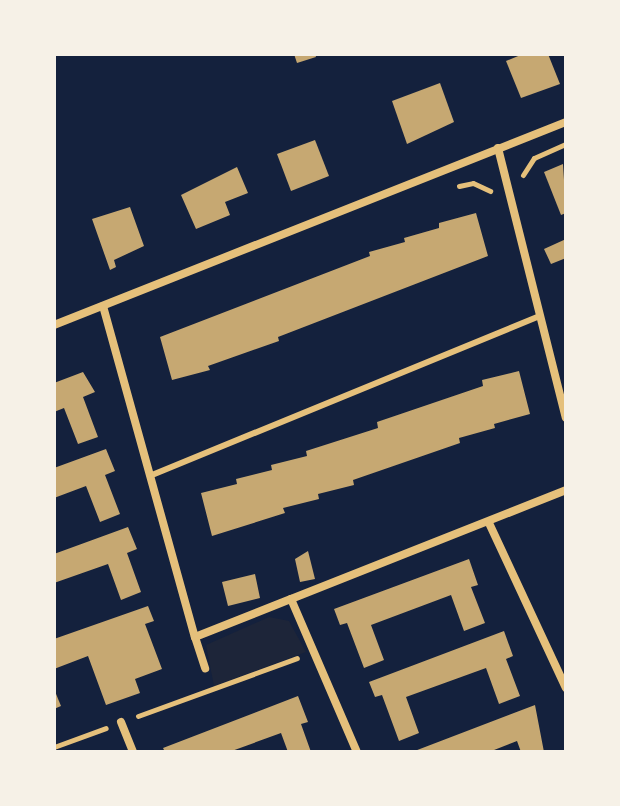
<!DOCTYPE html>
<html>
<head>
<meta charset="utf-8">
<style>
	body { margin:0 }
	#map { position:relative; width:620px; height:806px; overflow:hidden; background:#14213d; font-family:Jost,sans-serif }
	div>[style] { position:absolute }
	[style*='--x'] { left:calc(var(--x)*1px); top:calc(var(--y)*1px); width:calc(var(--w)*1px); rotate:calc(var(--a)*1deg) }
	.green>* { inset:0; background:#1d2539 }
	.building>* { inset:0; background:#c6a872 }
	.path>* { height:5px; margin:-2.5px; padding:0 2.5px; transform-origin:2.5px; border-radius:2.5px; background:#e5c07b }
	.service>* { height:6px; margin:-3px; padding:0 3px; transform-origin:3px; border-radius:3px; background:#e5c07b }
	.minor>* { height:8px; margin:-4px; padding:0 4px; transform-origin:4px; border-radius:4px; background:#e5c07b }
	span { translate:-50% -50%; white-space:nowrap; text-align:center; line-height:1.15; -webkit-text-stroke:6px #f6f1e7; paint-order:stroke }
	.frame { position:absolute; inset:0; border:56px solid #f6f1e7; pointer-events:none }
</style>
</head>
<body>
<div id="map">
	<div class="green">
		<div style="clip-path:polygon(269px 617px,289px 621px,306px 652px,214px 686px,206px 645px)"></div>
	</div>
	<div class="building">
		<div style="clip-path:polygon(294px 54px,315px 54px,316px 57px,297px 63px)"></div>
		<div style="clip-path:polygon(523px 54px,548px 54px,560px 84px,521px 98px,506px 61px)"></div>
		<div style="clip-path:polygon(440px 83px,454px 122px,407px 144px,392px 101px)"></div>
		<div style="clip-path:polygon(315px 140px,329px 176px,291px 191px,277px 154px)"></div>
		<div style="clip-path:polygon(563px 164px,566px 213px,561px 215px,544px 172px)"></div>
		<div style="clip-path:polygon(237px 167px,248px 193px,225px 202px,230px 215px,196px 229px,181px 195px)"></div>
		<div style="clip-path:polygon(130px 207px,144px 246px,114px 260px,116px 267px,110px 270px,92px 219px)"></div>
		<div style="clip-path:polygon(476px 213px,488px 256px,278px 337px,279px 341px,208px 366px,210px 370px,172px 380px,160px 337px,370px 256px,369px 252px,405px 242px,404px 238px,439px 228px,439px 223px)"></div>
		<div style="clip-path:polygon(566px 239px,566px 258px,551px 264px,544px 249px)"></div>
		<div style="clip-path:polygon(519px 371px,530px 414px,494px 424px,495px 428px,459px 438px,460px 443px,353px 480px,354px 485px,318px 494px,319px 499px,283px 508px,285px 513px,212px 536px,201px 493px,237px 484px,236px 479px,272px 470px,271px 465px,307px 456px,306px 451px,378px 428px,377px 422px,483px 386px,482px 380px)"></div>
		<div style="clip-path:polygon(83px 372px,95px 392px,83px 397px,98px 437px,78px 444px,64px 408px,54px 412px,54px 383px)"></div>
		<div style="clip-path:polygon(106px 449px,115px 471px,105px 475px,120px 514px,100px 522px,86px 486px,54px 498px,54px 468px)"></div>
		<div style="clip-path:polygon(128px 527px,137px 549px,127px 553px,141px 592px,121px 600px,108px 564px,54px 583px,54px 554px)"></div>
		<div style="clip-path:polygon(308px 551px,315px 579px,300px 582px,295px 559px)"></div>
		<div style="clip-path:polygon(469px 559px,478px 585px,471px 587px,485px 623px,464px 631px,451px 595px,371px 625px,384px 660px,364px 668px,347px 623px,340px 625px,334px 609px)"></div>
		<div style="clip-path:polygon(255px 574px,260px 598px,228px 606px,222px 582px)"></div>
		<div style="clip-path:polygon(148px 606px,154px 621px,145px 624px,162px 669px,135px 679px,140px 693px,106px 705px,88px 656px,54px 669px,54px 639px)"></div>
		<div style="clip-path:polygon(504px 631px,513px 656px,506px 659px,520px 696px,499px 704px,486px 668px,406px 697px,419px 733px,399px 741px,382px 695px,375px 697px,369px 682px)"></div>
		<div style="clip-path:polygon(54px 689px,61px 706px,54px 709px)"></div>
		<div style="clip-path:polygon(298px 696px,308px 722px,301px 724px,311px 752px,288px 752px,281px 733px,229px 752px,165px 752px,163px 748px)"></div>
		<div style="clip-path:polygon(535px 705px,544px 752px,521px 752px,517px 741px,489px 752px,412px 752px)"></div>
	</div>
	<div class="path">
		<div style="--x:523;--y:175;--w:20;--a:-57"></div>
		<div style="--x:534;--y:158;--w:35;--a:-24"></div>
		<div style="--x:459;--y:186;--w:14;--a:-12"></div>
		<div style="--x:473;--y:183;--w:19;--a:25"></div>
		<div style="--x:138;--y:716;--w:169;--a:-20"></div>
		<div style="--x:54;--y:747;--w:55;--a:-20.1"></div>
	</div>
	<div class="service">
		<div style="--x:152;--y:475;--w:419;--a:-22.3"></div>
	</div>
	<div class="minor">
		<div style="--x:498;--y:148;--w:278;--a:75.9"></div>
		<div style="--x:103;--y:306;--w:344;--a:74.5"></div>
		<div style="--x:195;--y:637;--w:103;--a:-21.6"></div>
		<div style="--x:291;--y:599;--w:167;--a:66.7"></div>
		<div style="--x:54;--y:325;--w:551;--a:-21.63"></div>
		<div style="--x:489;--y:523;--w:182;--a:65"></div>
		<div style="--x:291;--y:599;--w:296;--a:-21.6"></div>
		<div style="--x:195;--y:637;--w:33;--a:72"></div>
		<div style="--x:121;--y:722;--w:32;--a:68"></div>
	</div>
	<div class="frame"></div>
</div>
</body>
</html>
